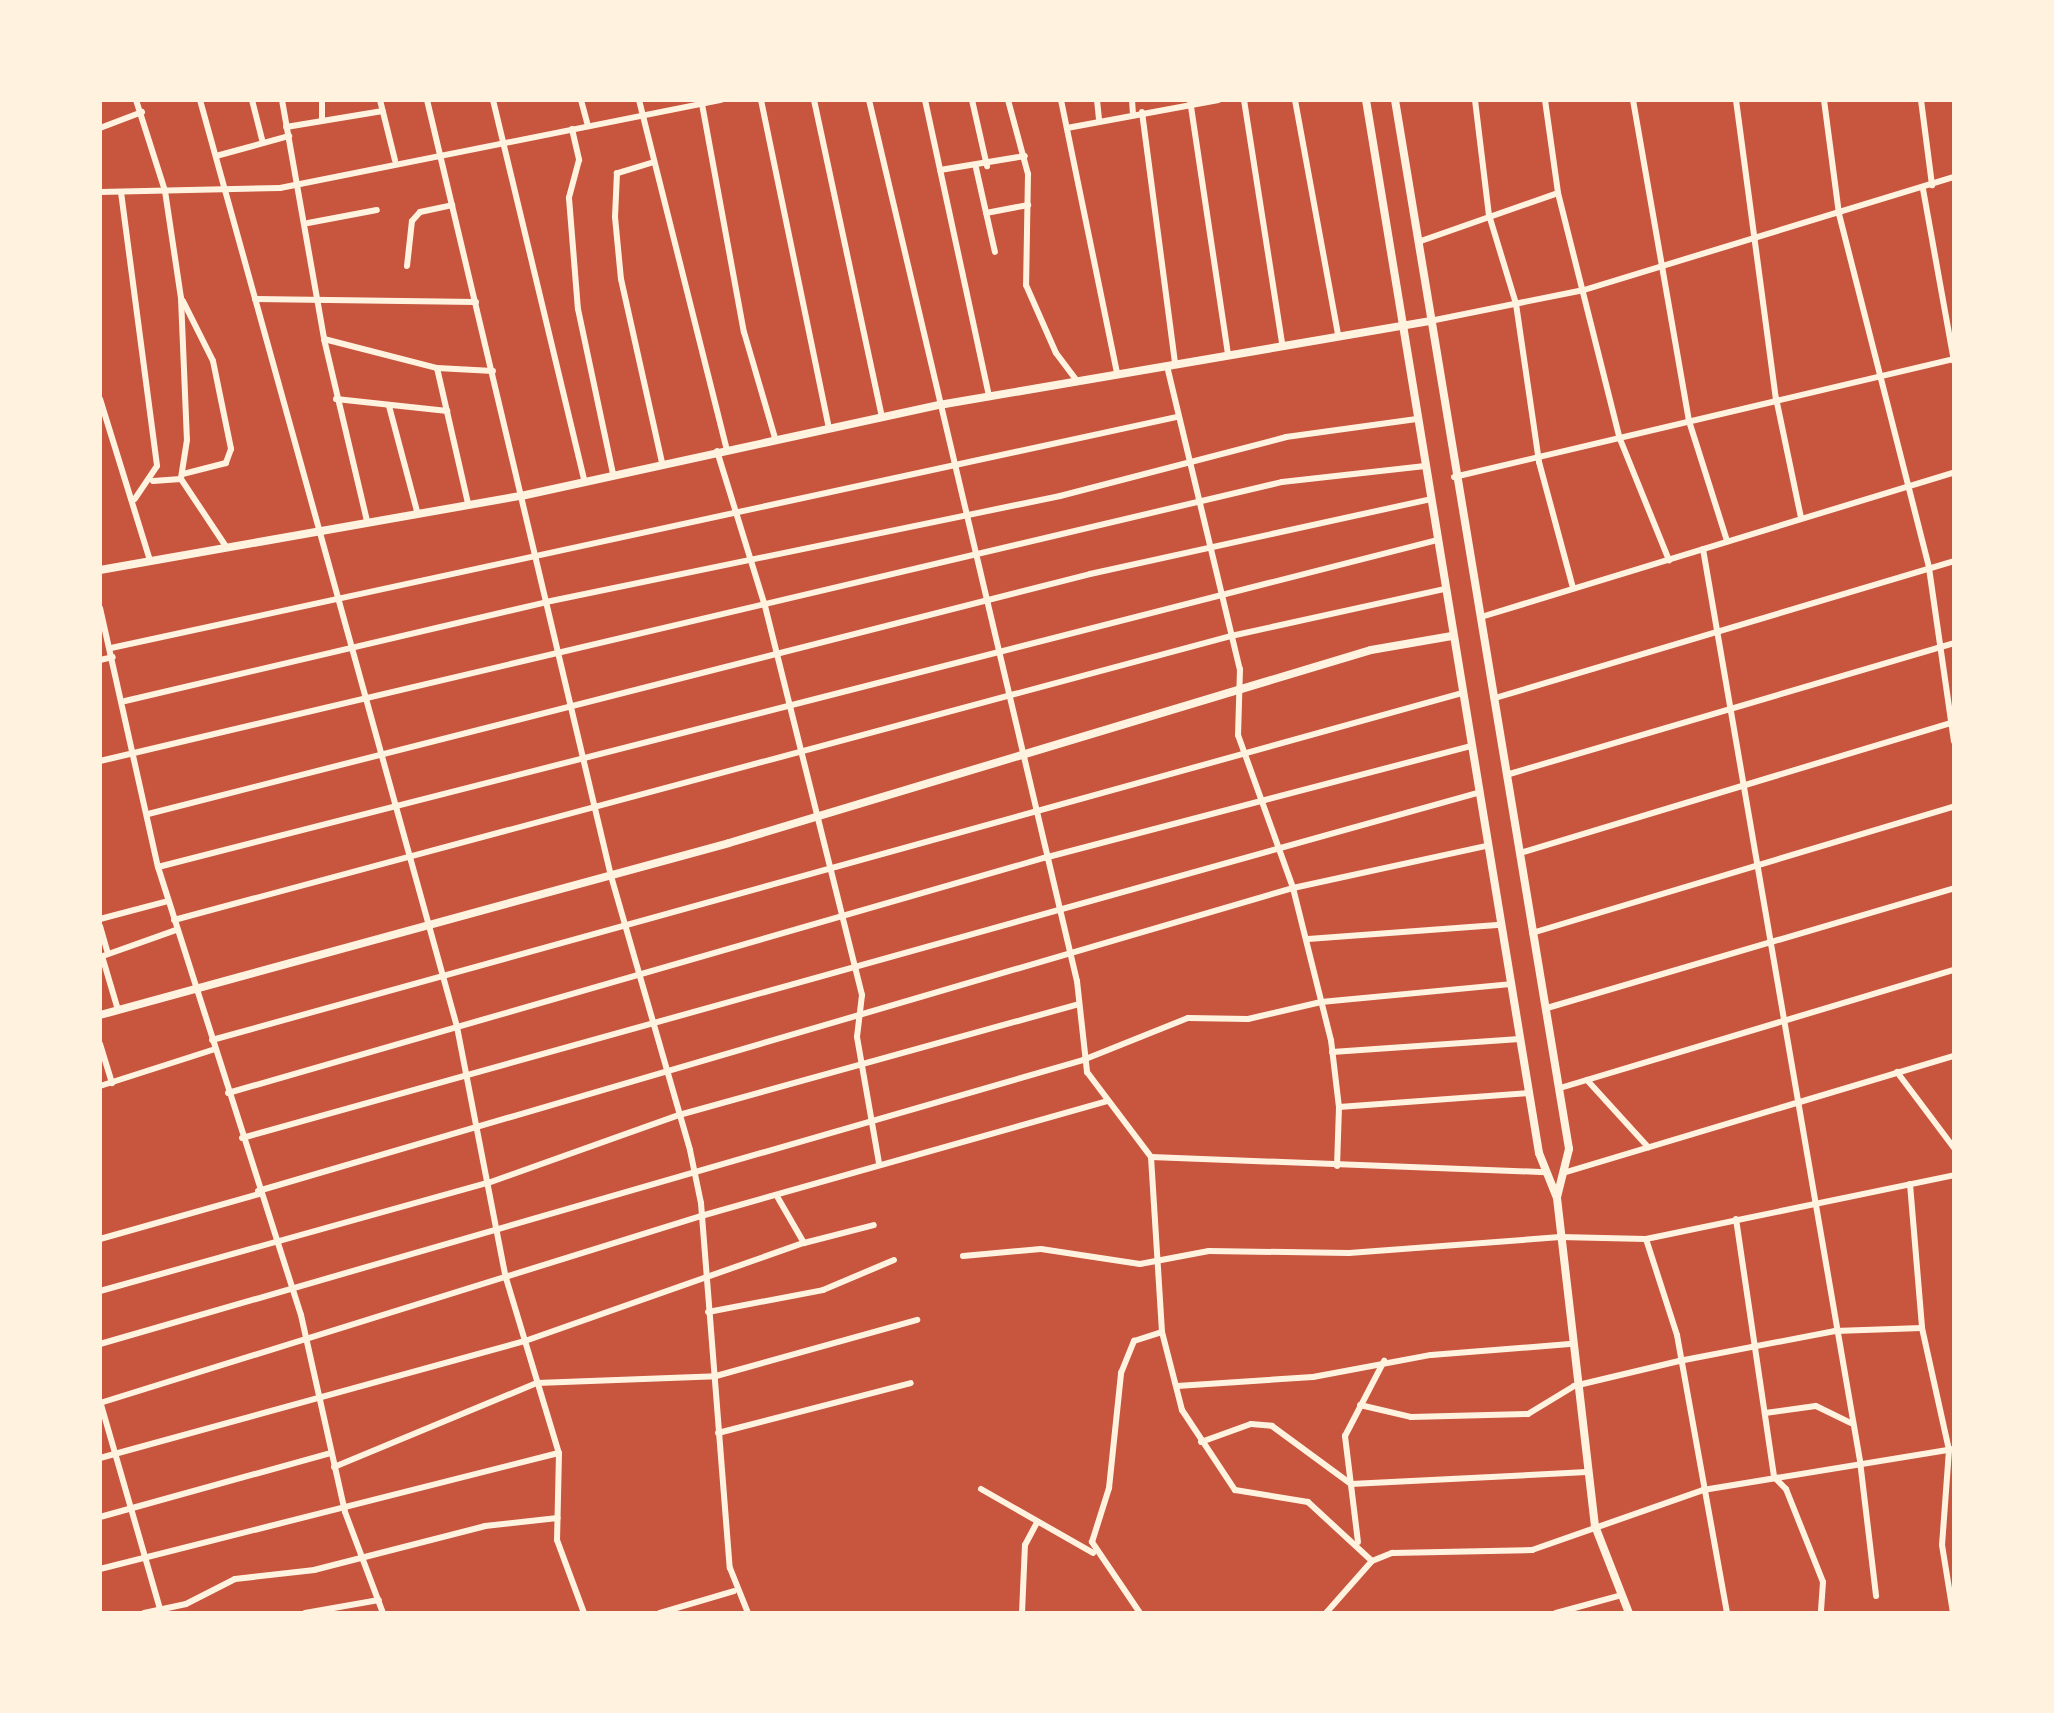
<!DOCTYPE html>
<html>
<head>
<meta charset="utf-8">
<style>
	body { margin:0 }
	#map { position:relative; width:2054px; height:1713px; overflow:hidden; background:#c8553d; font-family:"Archivo Narrow",sans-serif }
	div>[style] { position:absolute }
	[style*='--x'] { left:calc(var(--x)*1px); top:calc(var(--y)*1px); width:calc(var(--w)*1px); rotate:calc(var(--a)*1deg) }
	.minor>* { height:6px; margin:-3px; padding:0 3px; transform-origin:3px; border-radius:3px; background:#fff3e0 }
	.tertiary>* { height:8px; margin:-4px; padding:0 4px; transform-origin:4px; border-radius:4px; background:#fff3e0 }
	span { translate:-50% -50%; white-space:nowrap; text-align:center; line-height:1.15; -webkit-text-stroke:7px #fff3e0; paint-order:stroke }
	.frame { position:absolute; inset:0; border:102px solid #fff3e0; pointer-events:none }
</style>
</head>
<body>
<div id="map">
	<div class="minor">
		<div style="--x:136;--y:100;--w:96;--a:72.3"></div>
		<div style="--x:165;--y:191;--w:108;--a:81.5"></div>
		<div style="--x:181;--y:298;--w:142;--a:87.6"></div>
		<div style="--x:187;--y:440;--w:39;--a:99"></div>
		<div style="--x:200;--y:100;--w:962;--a:74.5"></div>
		<div style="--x:457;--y:1027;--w:256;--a:79"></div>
		<div style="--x:506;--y:1278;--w:183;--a:73.2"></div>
		<div style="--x:559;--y:1453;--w:87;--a:91.3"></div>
		<div style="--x:557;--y:1540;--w:78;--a:69.7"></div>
		<div style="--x:252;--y:100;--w:44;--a:75.7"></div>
		<div style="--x:282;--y:100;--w:243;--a:80"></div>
		<div style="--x:324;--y:339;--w:187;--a:76.7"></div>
		<div style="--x:322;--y:100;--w:20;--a:90"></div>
		<div style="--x:380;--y:100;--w:62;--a:76"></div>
		<div style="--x:427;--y:100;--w:798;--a:76.66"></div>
		<div style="--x:611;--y:876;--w:285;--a:73.9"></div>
		<div style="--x:690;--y:1150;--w:54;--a:78.3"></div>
		<div style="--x:701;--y:1203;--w:366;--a:85.5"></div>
		<div style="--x:730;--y:1568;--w:48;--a:68.2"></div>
		<div style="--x:493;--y:100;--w:391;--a:76.5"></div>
		<div style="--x:581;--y:100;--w:27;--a:75"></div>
		<div style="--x:639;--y:100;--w:358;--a:75.9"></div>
		<div style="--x:761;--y:100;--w:334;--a:78.3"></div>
		<div style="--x:814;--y:100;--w:324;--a:77.9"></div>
		<div style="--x:869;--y:100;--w:905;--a:76.72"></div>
		<div style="--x:1077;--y:981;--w:92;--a:83.7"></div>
		<div style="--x:1087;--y:1072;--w:106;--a:53"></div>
		<div style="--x:1151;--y:1157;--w:395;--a:2.2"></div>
		<div style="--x:925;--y:100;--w:304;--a:77.8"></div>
		<div style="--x:972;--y:100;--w:68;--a:77.2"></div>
		<div style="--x:1008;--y:100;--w:77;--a:74.9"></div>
		<div style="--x:1028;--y:174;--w:111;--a:91"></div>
		<div style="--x:1026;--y:285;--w:74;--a:66.2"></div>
		<div style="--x:1056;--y:353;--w:35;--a:53"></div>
		<div style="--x:1061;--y:100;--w:280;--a:78.4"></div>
		<div style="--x:1097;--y:100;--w:20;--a:84"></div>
		<div style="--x:1132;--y:100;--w:14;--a:86"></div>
		<div style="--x:1190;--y:100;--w:257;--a:81.5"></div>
		<div style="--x:1244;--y:100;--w:247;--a:81.1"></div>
		<div style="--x:1295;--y:100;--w:239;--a:79.6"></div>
		<div style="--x:1475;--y:100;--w:116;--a:83.1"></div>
		<div style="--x:1489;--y:215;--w:93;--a:73.1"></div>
		<div style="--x:1516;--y:304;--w:160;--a:81.7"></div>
		<div style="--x:1539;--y:462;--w:131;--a:74.9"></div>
		<div style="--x:1545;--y:100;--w:94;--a:82"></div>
		<div style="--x:1558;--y:193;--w:254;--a:75.9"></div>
		<div style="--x:1620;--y:439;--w:131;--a:68"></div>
		<div style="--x:1633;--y:100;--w:326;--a:80.1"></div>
		<div style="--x:1689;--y:421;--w:126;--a:72.4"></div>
		<div style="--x:1736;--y:100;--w:301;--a:82.4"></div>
		<div style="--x:1776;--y:398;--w:123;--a:78.2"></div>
		<div style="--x:1824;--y:100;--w:115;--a:82.5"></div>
		<div style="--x:1839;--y:214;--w:365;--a:75.7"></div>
		<div style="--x:1929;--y:568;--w:175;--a:81.8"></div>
		<div style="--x:1921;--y:100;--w:86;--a:82.6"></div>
		<div style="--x:702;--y:104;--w:232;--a:79.6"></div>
		<div style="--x:744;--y:332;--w:110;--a:73.7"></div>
		<div style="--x:1142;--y:112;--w:254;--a:82.5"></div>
		<div style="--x:286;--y:127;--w:98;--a:-9.4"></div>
		<div style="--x:100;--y:128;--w:45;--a:-20.9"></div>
		<div style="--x:1067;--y:128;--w:154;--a:-10.5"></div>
		<div style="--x:572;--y:129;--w:32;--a:77"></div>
		<div style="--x:579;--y:160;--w:39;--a:105"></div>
		<div style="--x:569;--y:198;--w:111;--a:85.4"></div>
		<div style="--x:578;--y:309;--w:169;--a:78"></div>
		<div style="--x:216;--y:156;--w:76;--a:-15.3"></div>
		<div style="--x:654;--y:162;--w:39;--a:163"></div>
		<div style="--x:617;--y:173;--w:44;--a:92.6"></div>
		<div style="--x:615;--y:217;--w:62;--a:84.5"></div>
		<div style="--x:621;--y:279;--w:188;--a:77.4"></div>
		<div style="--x:976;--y:168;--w:86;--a:77.3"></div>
		<div style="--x:940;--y:170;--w:86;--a:-9.4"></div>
		<div style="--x:1923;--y:189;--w:175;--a:79.8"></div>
		<div style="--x:100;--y:192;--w:180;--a:-1.3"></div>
		<div style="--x:280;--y:188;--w:450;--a:-11.3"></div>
		<div style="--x:121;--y:192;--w:276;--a:82.5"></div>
		<div style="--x:157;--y:466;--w:40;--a:124"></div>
		<div style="--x:986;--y:213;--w:43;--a:-10.8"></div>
		<div style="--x:308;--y:223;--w:70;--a:-10.7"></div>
		<div style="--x:1418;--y:242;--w:148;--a:-19.3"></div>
		<div style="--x:407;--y:266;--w:45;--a:-83.7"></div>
		<div style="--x:412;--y:221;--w:12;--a:-48"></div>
		<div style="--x:420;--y:212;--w:33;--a:-12"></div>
		<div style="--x:255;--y:299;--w:221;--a:0.8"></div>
		<div style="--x:183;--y:301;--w:67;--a:63.4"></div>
		<div style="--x:213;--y:361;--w:90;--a:78.4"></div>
		<div style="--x:231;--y:449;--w:15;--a:110"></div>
		<div style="--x:226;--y:463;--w:44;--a:165.7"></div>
		<div style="--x:1430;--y:321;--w:157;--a:-11.4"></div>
		<div style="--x:1584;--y:290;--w:387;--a:-17"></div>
		<div style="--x:324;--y:339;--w:117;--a:14.4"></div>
		<div style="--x:437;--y:368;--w:56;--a:3.1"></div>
		<div style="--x:1167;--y:366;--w:312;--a:76.5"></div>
		<div style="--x:1240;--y:669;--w:66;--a:91.7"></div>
		<div style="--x:1238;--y:735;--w:163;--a:70.2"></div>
		<div style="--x:1293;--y:888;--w:157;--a:76"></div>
		<div style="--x:1331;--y:1040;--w:67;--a:83.2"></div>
		<div style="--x:1339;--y:1107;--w:59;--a:91.9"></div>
		<div style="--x:437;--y:368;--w:139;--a:77.1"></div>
		<div style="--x:100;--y:399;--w:170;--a:72.8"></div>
		<div style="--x:336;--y:399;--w:112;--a:6.2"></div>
		<div style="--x:389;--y:406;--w:109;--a:75.1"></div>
		<div style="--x:717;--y:451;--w:162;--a:72.8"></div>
		<div style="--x:765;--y:606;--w:401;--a:76"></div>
		<div style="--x:862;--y:995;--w:42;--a:96.8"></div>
		<div style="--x:857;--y:1037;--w:128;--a:80.1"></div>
		<div style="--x:1454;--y:477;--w:514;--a:-13.28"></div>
		<div style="--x:181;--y:479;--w:79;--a:56.3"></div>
		<div style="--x:153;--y:481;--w:28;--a:-4"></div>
		<div style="--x:1703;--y:549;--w:925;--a:80.23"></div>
		<div style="--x:1860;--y:1461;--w:136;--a:83.2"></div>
		<div style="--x:100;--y:608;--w:265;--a:77.4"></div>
		<div style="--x:158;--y:867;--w:470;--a:72.3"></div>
		<div style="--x:301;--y:1315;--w:202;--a:77.4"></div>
		<div style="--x:345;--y:1512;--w:108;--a:69.4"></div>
		<div style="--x:1481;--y:617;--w:495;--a:-17"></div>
		<div style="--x:111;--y:648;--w:1091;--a:-12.23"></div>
		<div style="--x:100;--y:660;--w:13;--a:-13"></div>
		<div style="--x:1495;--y:698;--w:479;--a:-16.6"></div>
		<div style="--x:125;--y:701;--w:432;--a:-13.2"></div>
		<div style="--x:546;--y:602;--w:525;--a:-11.65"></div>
		<div style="--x:1060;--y:496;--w:234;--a:-14.6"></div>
		<div style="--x:1286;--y:437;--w:132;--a:-7.8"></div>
		<div style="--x:100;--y:761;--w:1214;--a:-13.28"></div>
		<div style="--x:1282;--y:482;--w:144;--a:-6.4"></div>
		<div style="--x:1506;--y:775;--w:467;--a:-16.4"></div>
		<div style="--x:148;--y:814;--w:972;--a:-14.29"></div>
		<div style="--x:1090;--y:574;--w:349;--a:-12.4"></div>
		<div style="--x:1520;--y:853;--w:453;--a:-16.8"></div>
		<div style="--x:158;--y:867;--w:1320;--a:-14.34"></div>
		<div style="--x:100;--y:919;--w:70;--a:-14.8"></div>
		<div style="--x:174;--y:920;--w:1094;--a:-15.04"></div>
		<div style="--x:1231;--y:636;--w:218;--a:-12.4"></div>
		<div style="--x:100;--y:926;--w:26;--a:74"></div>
		<div style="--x:1532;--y:933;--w:441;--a:-16.7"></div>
		<div style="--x:1308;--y:939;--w:193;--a:-4.2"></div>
		<div style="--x:102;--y:956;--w:56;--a:73.5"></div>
		<div style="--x:100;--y:957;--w:81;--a:-19.6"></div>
		<div style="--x:1547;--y:1008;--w:424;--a:-16.4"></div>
		<div style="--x:212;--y:1040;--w:1297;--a:-15.51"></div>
		<div style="--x:100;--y:1044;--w:41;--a:72.9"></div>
		<div style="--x:1332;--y:1052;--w:188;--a:-4"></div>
		<div style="--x:1897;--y:1072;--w:95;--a:53.1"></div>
		<div style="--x:1587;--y:1080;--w:91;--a:47.7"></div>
		<div style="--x:100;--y:1086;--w:121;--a:-17.8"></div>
		<div style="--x:1560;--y:1088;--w:411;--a:-16.7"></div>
		<div style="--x:228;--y:1093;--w:849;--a:-16.07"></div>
		<div style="--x:1044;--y:858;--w:442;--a:-14.7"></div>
		<div style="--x:1339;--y:1107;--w:191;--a:-4.2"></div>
		<div style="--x:242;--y:1138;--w:1283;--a:-15.6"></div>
		<div style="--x:1151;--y:1157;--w:175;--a:86.4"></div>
		<div style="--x:1162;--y:1332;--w:81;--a:75.6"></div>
		<div style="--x:1182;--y:1410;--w:96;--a:56.5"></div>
		<div style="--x:1235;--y:1490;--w:74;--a:9.3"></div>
		<div style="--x:1308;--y:1502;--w:87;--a:42.7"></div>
		<div style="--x:1563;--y:1173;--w:408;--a:-16.7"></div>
		<div style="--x:1910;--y:1184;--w:144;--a:85.2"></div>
		<div style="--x:1922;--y:1328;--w:125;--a:77.5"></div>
		<div style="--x:1949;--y:1450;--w:95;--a:94.2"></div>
		<div style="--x:1942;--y:1545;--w:69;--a:80.8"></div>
		<div style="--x:258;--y:1191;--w:1078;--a:-16.32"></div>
		<div style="--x:1293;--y:888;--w:198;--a:-12.3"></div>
		<div style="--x:778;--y:1198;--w:52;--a:60"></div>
		<div style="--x:804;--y:1243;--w:72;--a:-14.4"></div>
		<div style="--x:1736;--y:1219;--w:261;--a:81.6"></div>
		<div style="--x:1774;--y:1477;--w:17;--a:45"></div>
		<div style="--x:1786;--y:1489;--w:100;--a:68.3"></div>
		<div style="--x:1823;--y:1582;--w:31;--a:94"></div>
		<div style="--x:100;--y:1239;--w:165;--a:-15.8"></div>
		<div style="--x:1646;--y:1239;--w:101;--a:72.1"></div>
		<div style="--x:1677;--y:1335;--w:282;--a:79.8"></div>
		<div style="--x:963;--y:1256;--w:78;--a:-5.1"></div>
		<div style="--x:1041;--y:1249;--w:100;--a:8.6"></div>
		<div style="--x:1140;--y:1264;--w:70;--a:-10.7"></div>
		<div style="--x:1209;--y:1251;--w:140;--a:0.8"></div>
		<div style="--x:1349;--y:1253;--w:212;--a:-4.3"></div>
		<div style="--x:1560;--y:1237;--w:86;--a:1.3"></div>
		<div style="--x:1646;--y:1239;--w:315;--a:-11.7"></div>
		<div style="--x:100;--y:1291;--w:403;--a:-15.6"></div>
		<div style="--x:488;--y:1183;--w:203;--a:-19.6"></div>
		<div style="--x:679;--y:1115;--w:414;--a:-15.5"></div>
		<div style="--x:708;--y:1312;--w:117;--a:-10.8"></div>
		<div style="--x:823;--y:1290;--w:77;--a:-22.9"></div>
		<div style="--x:100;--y:1344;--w:1023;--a:-16.11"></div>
		<div style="--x:1083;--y:1060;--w:113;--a:-21.8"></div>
		<div style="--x:1188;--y:1018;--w:60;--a:1"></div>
		<div style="--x:1248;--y:1019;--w:75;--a:-13.1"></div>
		<div style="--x:1321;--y:1002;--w:190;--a:-5.4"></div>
		<div style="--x:1177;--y:1386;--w:136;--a:-3.8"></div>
		<div style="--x:1313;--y:1377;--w:120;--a:-10.6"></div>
		<div style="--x:1431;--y:1355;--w:139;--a:-4.5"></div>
		<div style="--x:100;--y:1401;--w:221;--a:73.9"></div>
		<div style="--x:100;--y:1403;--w:629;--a:-17.28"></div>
		<div style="--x:701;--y:1216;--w:422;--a:-15.8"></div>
		<div style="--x:1360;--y:1405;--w:52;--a:13.2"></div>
		<div style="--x:1411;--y:1417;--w:117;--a:-1.5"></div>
		<div style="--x:1528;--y:1414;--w:54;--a:-31.3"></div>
		<div style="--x:1574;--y:1386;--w:108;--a:-13.4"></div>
		<div style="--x:1679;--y:1361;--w:159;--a:-10.9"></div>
		<div style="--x:1835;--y:1331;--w:87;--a:-2"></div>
		<div style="--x:1765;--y:1413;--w:51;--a:-7.8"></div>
		<div style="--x:1816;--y:1406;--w:39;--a:26"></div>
		<div style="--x:718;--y:1433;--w:199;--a:-14.5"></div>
		<div style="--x:1201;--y:1442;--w:53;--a:-19.8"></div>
		<div style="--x:1251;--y:1424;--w:21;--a:5"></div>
		<div style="--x:1272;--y:1426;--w:98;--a:36.3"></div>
		<div style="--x:1351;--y:1484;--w:236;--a:-2.9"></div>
		<div style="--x:100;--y:1458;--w:441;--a:-15.4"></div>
		<div style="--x:525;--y:1341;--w:296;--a:-19.4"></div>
		<div style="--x:334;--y:1467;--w:220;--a:-22.5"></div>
		<div style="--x:537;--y:1383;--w:179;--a:-2.2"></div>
		<div style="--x:716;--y:1376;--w:209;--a:-15.6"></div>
		<div style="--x:981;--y:1489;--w:129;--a:29.7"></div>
		<div style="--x:100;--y:1517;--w:239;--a:-15.5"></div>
		<div style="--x:1358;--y:1542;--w:107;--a:-97"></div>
		<div style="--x:1345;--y:1436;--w:85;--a:-62.5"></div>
		<div style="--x:100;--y:1569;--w:473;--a:-14.2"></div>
		<div style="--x:144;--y:1613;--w:43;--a:-12.1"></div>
		<div style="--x:186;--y:1604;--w:55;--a:-27"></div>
		<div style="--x:235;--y:1579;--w:80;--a:-6.5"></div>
		<div style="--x:314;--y:1570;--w:177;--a:-14.4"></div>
		<div style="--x:485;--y:1526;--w:73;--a:-6.3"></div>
		<div style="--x:305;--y:1613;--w:75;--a:-10"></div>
		<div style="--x:660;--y:1613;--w:77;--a:-16.6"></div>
		<div style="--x:1022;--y:1613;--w:68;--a:-87.5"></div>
		<div style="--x:1025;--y:1545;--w:26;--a:-62"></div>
		<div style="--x:1140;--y:1613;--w:86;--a:-124.1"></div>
		<div style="--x:1092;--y:1542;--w:57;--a:-72.5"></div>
		<div style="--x:1109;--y:1488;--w:116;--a:-84"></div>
		<div style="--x:1121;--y:1373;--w:35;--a:-68"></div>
		<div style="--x:1134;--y:1341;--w:29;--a:-18"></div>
		<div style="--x:1326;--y:1613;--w:69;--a:-48.5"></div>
		<div style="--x:1372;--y:1561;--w:22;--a:-22"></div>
		<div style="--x:1392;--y:1553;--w:140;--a:-1.2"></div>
		<div style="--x:1532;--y:1550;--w:181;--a:-19.3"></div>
		<div style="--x:1703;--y:1490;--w:254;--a:-9.3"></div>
		<div style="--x:1556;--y:1613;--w:64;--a:-15.3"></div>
	</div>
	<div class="tertiary">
		<div style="--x:1366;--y:100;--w:1067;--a:80.67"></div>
		<div style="--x:1539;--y:1153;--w:48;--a:68.2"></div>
		<div style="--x:1557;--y:1198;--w:330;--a:83.4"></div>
		<div style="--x:1595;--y:1526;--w:93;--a:68.7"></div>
		<div style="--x:1395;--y:100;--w:1063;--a:80.58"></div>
		<div style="--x:1569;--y:1149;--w:49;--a:104"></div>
		<div style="--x:100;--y:570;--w:427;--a:-10"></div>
		<div style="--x:521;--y:496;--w:428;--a:-12.3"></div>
		<div style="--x:939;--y:405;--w:496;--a:-9.7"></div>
		<div style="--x:100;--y:1015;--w:652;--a:-15.29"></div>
		<div style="--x:729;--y:843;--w:670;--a:-16.73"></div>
		<div style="--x:1371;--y:650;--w:82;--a:-9.8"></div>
	</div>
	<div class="frame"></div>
</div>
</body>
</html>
